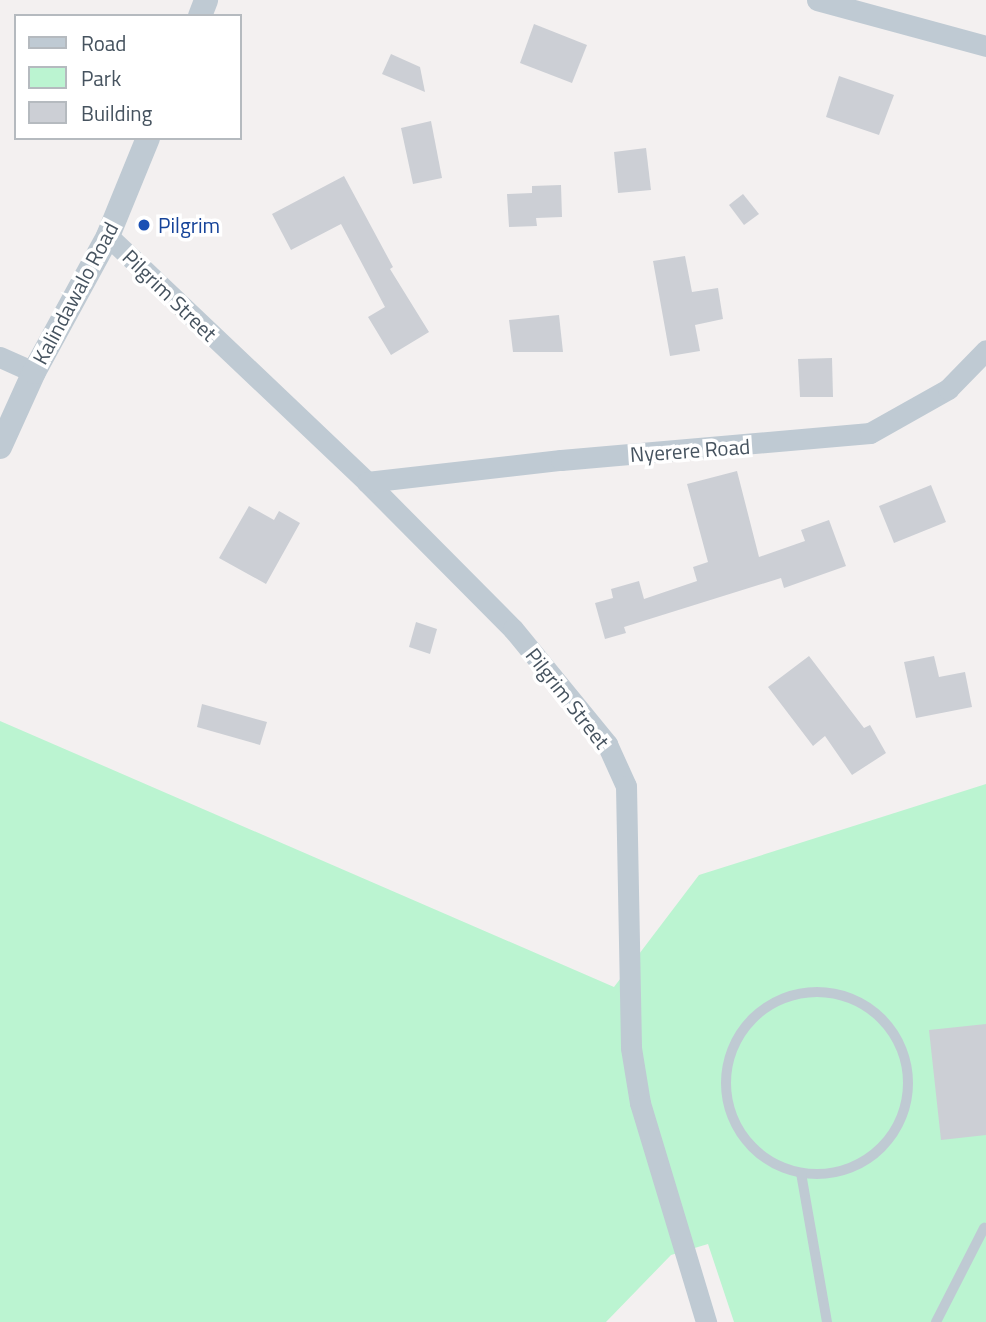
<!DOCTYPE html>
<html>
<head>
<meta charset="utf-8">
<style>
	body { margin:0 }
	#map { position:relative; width:986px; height:1322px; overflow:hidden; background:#f3f0f0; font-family:"Titillium Web",sans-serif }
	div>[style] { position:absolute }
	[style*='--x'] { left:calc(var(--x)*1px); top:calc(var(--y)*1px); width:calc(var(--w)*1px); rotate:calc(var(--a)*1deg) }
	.green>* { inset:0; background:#bbf4d1 }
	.building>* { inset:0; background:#cccfd5 }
	.service>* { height:10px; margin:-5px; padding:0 5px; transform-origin:5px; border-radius:5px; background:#bfcad3 }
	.service>.ring { margin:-5px; padding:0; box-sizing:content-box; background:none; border:10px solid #bfcad3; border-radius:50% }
	.minor>* { height:21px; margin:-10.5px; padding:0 10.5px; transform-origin:10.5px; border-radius:10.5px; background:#bfcad3 }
	.tertiary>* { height:24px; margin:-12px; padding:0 12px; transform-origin:12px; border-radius:12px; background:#bfcad3 }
	.dots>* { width:19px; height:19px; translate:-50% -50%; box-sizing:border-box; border:4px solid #fff; border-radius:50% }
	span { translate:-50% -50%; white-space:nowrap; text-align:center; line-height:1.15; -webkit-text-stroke:7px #fff; paint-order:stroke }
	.transit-label { font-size:21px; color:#164399 }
	.left { translate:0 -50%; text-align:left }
	.street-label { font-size:21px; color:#46535f }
	.legend { position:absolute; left:14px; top:14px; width:228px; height:126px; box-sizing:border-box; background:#fff; border:2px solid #b5babf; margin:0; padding:9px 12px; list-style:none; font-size:21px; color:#46535f }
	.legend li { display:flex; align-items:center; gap:14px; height:35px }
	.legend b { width:35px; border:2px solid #b5babf }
</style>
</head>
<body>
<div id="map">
	<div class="green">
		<div style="clip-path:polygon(0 721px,614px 987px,699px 875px,986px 784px,986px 1322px,734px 1322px,708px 1244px,671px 1255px,606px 1322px,0 1322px)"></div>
	</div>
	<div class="building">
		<div style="clip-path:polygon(534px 24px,587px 45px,572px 83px,520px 63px)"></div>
		<div style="clip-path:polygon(391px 54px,420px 67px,425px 92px,382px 74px)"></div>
		<div style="clip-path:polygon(839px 76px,894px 95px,879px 135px,826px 117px)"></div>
		<div style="clip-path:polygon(431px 121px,442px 178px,413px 184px,401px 128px)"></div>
		<div style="clip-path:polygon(646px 148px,651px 190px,618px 193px,614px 152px)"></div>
		<div style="clip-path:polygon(344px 176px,393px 267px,390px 269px,429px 332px,391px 355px,368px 317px,385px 307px,341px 224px,291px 250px,272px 214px)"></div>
		<div style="clip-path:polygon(561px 185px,562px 217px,536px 218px,537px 226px,509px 227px,507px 194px,532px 193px,532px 186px)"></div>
		<div style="clip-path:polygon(743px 194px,759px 214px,744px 225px,729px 205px)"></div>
		<div style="clip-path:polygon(685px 256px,692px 292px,718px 288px,723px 319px,695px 325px,700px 351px,670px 356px,653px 261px)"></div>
		<div style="clip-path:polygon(559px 315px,563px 352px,513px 352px,509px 320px)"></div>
		<div style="clip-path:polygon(832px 358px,833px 397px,800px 397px,798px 359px)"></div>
		<div style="clip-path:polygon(737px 471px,759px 557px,805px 541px,801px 530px,829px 520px,846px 566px,784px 588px,781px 578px,624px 627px,626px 633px,605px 639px,595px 603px,613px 598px,611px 589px,639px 581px,644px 599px,697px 581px,693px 567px,708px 562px,687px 484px)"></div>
		<div style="clip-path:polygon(931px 485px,946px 522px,894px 543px,879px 506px)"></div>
		<div style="clip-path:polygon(249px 506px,274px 520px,279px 511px,300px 523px,266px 584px,219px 558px)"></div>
		<div style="clip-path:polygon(416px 622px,437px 629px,430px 654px,409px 647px)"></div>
		<div style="clip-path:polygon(809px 656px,864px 728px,870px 725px,886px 753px,852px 775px,825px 736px,813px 746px,768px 687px)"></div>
		<div style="clip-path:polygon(934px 656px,939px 677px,965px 672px,972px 707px,916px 718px,904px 662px)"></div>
		<div style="clip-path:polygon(202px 704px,267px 722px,260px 745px,197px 727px)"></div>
		<div style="clip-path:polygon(986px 1024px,986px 1135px,941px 1140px,929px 1030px)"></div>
	</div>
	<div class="service">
		<div class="ring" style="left:726px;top:992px;width:172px;height:172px"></div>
		<div style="--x:801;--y:1173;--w:151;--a:80.1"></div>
		<div style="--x:936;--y:1322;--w:106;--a:-62.9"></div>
	</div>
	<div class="minor">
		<div style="--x:817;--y:0;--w:175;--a:15.2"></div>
		<div style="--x:108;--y:236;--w:357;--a:43.5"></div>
		<div style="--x:367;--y:482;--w:207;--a:45.2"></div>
		<div style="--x:513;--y:629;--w:149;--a:50.7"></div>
		<div style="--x:607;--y:744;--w:46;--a:65.7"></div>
		<div style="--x:626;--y:786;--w:262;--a:88.9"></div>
		<div style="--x:631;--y:1048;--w:56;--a:80.7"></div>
		<div style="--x:640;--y:1103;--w:229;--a:73.2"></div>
		<div style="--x:0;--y:357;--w:37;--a:24"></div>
		<div style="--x:367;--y:482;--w:195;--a:-6.5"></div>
		<div style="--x:561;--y:460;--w:310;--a:-5"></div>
		<div style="--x:870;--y:433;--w:90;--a:-29.4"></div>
		<div style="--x:948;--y:389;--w:54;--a:-45.7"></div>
	</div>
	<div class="tertiary">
		<div style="--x:200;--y:16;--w:17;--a:-69"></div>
		<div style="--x:0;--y:447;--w:82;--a:-65.6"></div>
		<div style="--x:34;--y:372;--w:155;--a:-61.4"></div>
		<div style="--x:108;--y:236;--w:106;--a:-67.8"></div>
	</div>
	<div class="dots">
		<div style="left:144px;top:225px;background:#1a4fb4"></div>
	</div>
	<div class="transit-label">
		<span class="left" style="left:158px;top:225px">Pilgrim</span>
	</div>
	<div class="street-label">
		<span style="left:75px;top:293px;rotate:-62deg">Kalindawalo Road</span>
		<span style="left:170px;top:295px;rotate:44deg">Pilgrim Street</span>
		<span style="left:690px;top:450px;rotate:-4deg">Nyerere Road</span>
		<span style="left:568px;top:698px;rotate:52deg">Pilgrim Street</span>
	</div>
	<ul class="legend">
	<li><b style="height:9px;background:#bfcad3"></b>Road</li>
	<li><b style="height:19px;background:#bbf4d1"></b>Park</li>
	<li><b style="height:19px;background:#cccfd5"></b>Building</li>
	</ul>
</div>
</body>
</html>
